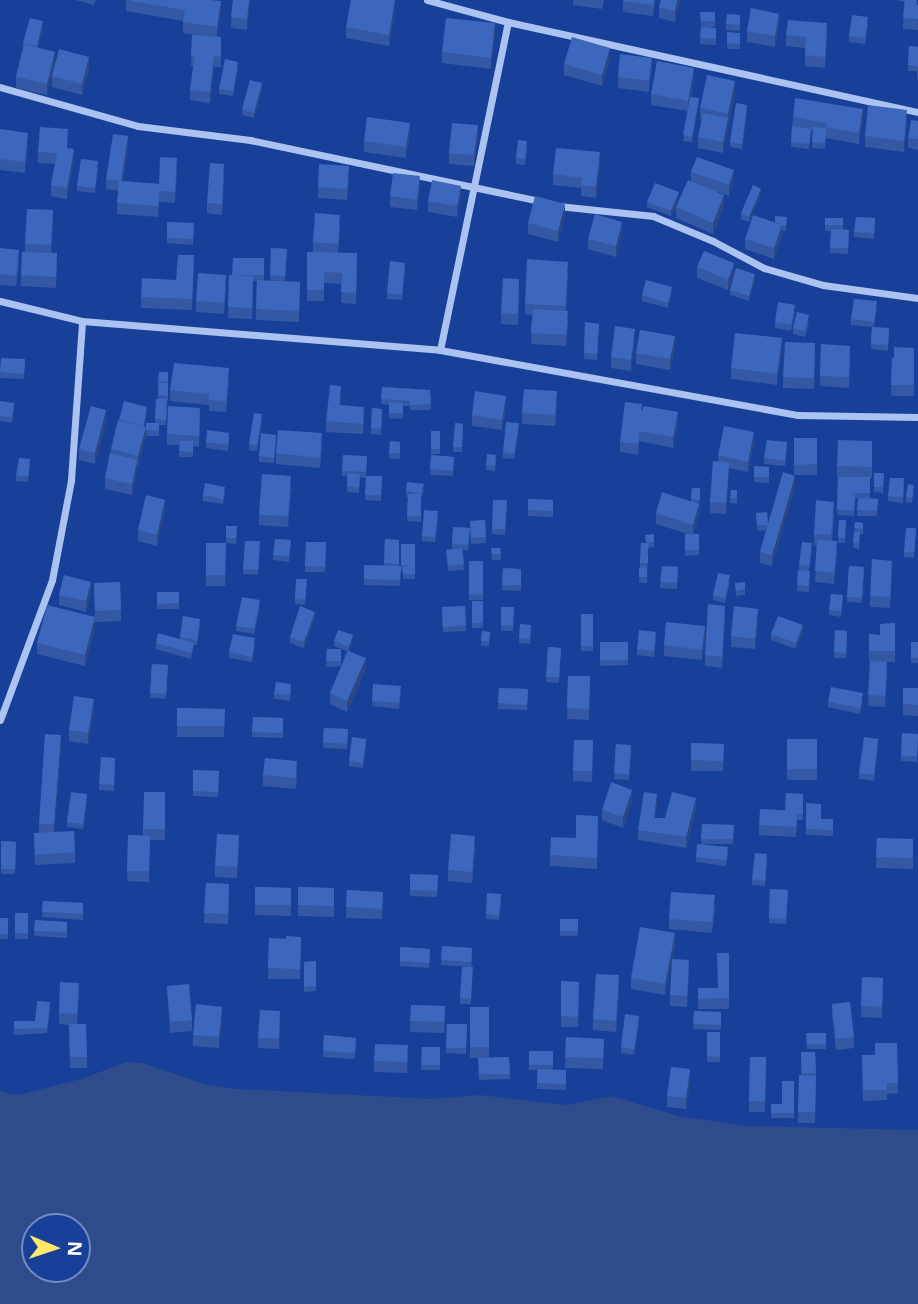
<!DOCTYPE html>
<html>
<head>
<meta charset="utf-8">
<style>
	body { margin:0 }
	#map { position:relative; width:918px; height:1304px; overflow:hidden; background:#184098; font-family:"Open Sans",sans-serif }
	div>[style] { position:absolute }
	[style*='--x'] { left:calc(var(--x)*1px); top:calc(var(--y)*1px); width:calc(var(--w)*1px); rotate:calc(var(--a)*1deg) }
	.water>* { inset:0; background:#2e4b8c }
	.minor>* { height:7px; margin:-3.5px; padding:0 3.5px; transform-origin:3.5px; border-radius:3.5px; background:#acc2f1 }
	.wall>* { inset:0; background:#3458a3 }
	.shaded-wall>* { inset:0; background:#2b4784 }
	.building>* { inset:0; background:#3d66bd }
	span { translate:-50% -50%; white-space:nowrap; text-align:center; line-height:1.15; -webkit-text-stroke:7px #184098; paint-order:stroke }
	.north { position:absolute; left:21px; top:1213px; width:70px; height:70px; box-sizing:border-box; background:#184098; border:2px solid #748cc1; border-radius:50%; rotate:92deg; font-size:19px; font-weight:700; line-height:28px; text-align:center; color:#fff }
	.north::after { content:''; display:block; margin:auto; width:24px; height:32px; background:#ffe86c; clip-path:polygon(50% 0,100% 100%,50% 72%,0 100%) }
</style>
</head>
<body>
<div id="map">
	<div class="water">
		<div style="clip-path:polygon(evenodd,127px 1062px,143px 1063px,207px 1085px,237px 1089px,432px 1099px,480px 1095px,566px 1105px,612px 1096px,678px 1116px,748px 1126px,918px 1130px,918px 1304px,0 1304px,0 1091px,14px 1095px,26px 1093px,81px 1079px,127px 1062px,35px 1227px,77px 1227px,77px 1269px,35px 1269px,35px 1227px)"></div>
	</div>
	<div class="minor">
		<div style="--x:508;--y:22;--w:420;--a:12.4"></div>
		<div style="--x:0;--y:87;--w:143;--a:15.8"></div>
		<div style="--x:138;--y:126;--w:113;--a:7.1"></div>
		<div style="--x:250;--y:140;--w:299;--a:11.9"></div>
		<div style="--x:558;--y:206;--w:96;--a:6"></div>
		<div style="--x:653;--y:216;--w:65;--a:22.6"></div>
		<div style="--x:713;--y:241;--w:58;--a:27.9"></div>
		<div style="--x:764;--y:268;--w:61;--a:16.1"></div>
		<div style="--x:823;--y:285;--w:96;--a:7.8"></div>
		<div style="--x:0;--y:301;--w:84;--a:13.7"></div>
		<div style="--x:82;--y:321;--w:359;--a:4.6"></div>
		<div style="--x:440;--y:350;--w:335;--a:-78.3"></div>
		<div style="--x:508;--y:22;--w:84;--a:-164.8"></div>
		<div style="--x:440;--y:350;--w:364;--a:10.3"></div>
		<div style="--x:798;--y:415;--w:120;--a:1"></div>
		<div style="--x:0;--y:720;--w:149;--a:-69.6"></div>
		<div style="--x:52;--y:580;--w:102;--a:-79.2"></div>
		<div style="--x:71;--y:480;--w:159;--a:-86"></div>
	</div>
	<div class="wall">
		<div style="clip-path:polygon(75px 0,96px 0,94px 5px)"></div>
		<div style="clip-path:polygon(126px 0,221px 12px,217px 36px,221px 37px,221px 67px,214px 67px,210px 103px,190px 100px,190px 90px,193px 66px,191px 66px,192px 35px,201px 36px,183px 33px,183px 21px,126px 11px)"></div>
		<div style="clip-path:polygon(233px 0,250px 0,247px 30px,231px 28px)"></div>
		<div style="clip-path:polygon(573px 0,604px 0,602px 9px,573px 5px)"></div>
		<div style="clip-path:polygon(623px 0,655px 0,653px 16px,623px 12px)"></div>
		<div style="clip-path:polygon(661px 0,680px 0,675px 22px,659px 18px,659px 7px)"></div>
		<div style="clip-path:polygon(897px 0,917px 0,918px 30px,903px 29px,904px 2px)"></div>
		<div style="clip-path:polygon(395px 11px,389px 46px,346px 38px,346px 27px)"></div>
		<div style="clip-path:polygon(700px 12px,715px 12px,715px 27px,701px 27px)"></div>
		<div style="clip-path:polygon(727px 14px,740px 15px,740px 31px,726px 30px)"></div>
		<div style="clip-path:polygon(868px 23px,865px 44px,849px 42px,849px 36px)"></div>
		<div style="clip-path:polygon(779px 24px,775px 47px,747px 42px,747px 31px)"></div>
		<div style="clip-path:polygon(43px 27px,38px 47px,55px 62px,47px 95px,16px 88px,16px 77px,23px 48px,23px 43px)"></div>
		<div style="clip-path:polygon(701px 27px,716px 28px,716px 45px,700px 44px)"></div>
		<div style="clip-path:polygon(740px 33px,740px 49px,727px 49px,727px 43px)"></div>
		<div style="clip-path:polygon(827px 33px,825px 68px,805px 66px,805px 48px,786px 46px,786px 35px)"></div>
		<div style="clip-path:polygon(495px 34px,491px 69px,442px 63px,442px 52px)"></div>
		<div style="clip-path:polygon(909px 46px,918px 47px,918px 80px,917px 79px,917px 71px,908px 71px)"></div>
		<div style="clip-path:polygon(610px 58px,602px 86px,564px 75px,564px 64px)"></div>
		<div style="clip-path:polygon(238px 67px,233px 96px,219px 94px,219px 89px)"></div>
		<div style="clip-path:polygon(89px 68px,82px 95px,52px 87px,52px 76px)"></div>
		<div style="clip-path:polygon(652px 69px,649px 92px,618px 88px,618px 77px)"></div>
		<div style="clip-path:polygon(694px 79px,691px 97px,699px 104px,692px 142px,683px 141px,688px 111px,651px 105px,651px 94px)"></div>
		<div style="clip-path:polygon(262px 89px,254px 118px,242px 115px,242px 109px)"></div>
		<div style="clip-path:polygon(735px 92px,723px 153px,698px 148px,698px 137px,702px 119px,700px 119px,700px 108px)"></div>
		<div style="clip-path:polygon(747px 110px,742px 149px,730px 147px,730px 142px)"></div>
		<div style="clip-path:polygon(793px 117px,863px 120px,859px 144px,826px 138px,826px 133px,825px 149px,812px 148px,813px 131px,811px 131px,809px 149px,791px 147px)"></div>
		<div style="clip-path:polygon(907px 121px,904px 152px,865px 147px,865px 136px)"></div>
		<div style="clip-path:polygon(918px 121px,918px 150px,908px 148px,908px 138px)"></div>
		<div style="clip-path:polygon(0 129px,28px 144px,25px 173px,0 170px)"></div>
		<div style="clip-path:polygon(410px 134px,406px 158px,364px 152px,364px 141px)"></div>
		<div style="clip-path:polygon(478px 136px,474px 166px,449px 164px,449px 153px)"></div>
		<div style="clip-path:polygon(527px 146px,525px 165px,516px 164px,516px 158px)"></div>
		<div style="clip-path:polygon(128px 147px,123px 181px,159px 184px,177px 169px,175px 203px,159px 202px,158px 217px,117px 214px,118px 191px,106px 189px,106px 179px)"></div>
		<div style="clip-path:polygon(68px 148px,74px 160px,67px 199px,51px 196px,51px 185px,55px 164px,38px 163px,38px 152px)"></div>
		<div style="clip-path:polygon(600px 163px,596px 198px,581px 196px,581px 188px,553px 185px,553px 174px)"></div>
		<div style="clip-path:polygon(98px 167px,95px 193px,77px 191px,77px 186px)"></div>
		<div style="clip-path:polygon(691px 172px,734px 180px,729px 196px,718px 192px,724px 206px,713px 234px,676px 218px,676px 207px,691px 181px)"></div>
		<div style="clip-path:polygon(224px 175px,222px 215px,207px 213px,207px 203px)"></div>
		<div style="clip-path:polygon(349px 177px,347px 200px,318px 198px,318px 187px)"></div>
		<div style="clip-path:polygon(420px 187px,417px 210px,390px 207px,390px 196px)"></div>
		<div style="clip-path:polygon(761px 194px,749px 222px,741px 219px,741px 213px)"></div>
		<div style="clip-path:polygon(461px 196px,457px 217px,428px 212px,428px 201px)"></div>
		<div style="clip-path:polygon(679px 197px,671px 216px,647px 207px,647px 202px)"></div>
		<div style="clip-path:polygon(565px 215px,558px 242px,528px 234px,528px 223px)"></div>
		<div style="clip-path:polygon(787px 217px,786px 231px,782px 231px,782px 235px,774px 259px,745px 249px,745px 239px,775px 222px)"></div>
		<div style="clip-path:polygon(825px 218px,843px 218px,843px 229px,849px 230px,848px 254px,830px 253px,831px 231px,825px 231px)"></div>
		<div style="clip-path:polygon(875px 218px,874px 239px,854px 237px,854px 232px)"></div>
		<div style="clip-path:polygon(53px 221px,51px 253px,57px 264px,56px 288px,21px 286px,21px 275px,25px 252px,25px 244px)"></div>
		<div style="clip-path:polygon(167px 222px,194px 223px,193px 245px,167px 243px)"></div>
		<div style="clip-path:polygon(340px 225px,338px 253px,357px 253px,356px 304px,341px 303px,342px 284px,324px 283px,324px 301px,307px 301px,307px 252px,313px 252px,313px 242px)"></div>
		<div style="clip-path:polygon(622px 233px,616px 257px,588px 249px,588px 239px)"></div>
		<div style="clip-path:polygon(0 248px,19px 261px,16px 286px,0 285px)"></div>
		<div style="clip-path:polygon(271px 248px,287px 249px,285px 282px,270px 280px)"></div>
		<div style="clip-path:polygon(264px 258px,264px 281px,300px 282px,299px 322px,256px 320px,257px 281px,253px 281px,252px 319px,228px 318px,229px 275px,232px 275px)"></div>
		<div style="clip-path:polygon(734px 263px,728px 290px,697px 278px,697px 267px)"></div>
		<div style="clip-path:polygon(194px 266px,192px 310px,141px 308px,141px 297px,176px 280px)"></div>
		<div style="clip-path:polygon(405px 268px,402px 300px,387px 299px,387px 293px)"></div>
		<div style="clip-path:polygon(568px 272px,566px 311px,568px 322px,566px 346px,531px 344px,532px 315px,525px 314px,525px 304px)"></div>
		<div style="clip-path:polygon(755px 280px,749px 301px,730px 295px,730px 290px)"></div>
		<div style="clip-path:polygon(226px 286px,224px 314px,196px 312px,196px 301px)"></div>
		<div style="clip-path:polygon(519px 290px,518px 325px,501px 324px,501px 313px)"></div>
		<div style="clip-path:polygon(672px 293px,668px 308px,642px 301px,642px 295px)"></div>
		<div style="clip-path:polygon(877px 307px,874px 327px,889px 334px,888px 351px,871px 349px,872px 327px,851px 325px,851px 319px)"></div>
		<div style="clip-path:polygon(795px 311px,791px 331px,775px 328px,775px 322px)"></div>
		<div style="clip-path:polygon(809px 321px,805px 337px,793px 334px,793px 328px)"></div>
		<div style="clip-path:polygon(585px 322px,599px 324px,597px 360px,584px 359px)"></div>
		<div style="clip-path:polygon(635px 340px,631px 371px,611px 368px,611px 357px)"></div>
		<div style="clip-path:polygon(815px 343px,814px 389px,783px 388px,783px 377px)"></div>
		<div style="clip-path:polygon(821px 344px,850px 356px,849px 388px,820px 386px)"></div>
		<div style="clip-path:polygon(675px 347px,670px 370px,636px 364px,636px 353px)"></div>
		<div style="clip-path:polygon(914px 348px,914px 396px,891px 396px,892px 358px)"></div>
		<div style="clip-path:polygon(782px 349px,777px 385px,731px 379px,731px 368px)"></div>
		<div style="clip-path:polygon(25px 359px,24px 379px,0 378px,0 372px)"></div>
		<div style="clip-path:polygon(168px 372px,168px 401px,167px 401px,166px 425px,159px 425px,159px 436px,146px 436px,146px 423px,155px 423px,156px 399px,158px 399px,158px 381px)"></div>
		<div style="clip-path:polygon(229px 379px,226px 412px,209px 411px,209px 405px,170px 401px,170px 390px)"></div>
		<div style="clip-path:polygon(382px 387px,430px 390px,431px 410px,410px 410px,410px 406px,403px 406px,403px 419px,389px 418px,389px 405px,381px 404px)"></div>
		<div style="clip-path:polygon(341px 392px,340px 405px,364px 418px,363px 434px,326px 432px,326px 421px)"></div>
		<div style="clip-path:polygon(0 401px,14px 408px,12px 423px,0 421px)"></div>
		<div style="clip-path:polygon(557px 402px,555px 426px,522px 424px,522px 413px)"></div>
		<div style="clip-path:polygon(506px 406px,502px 430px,472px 426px,472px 415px)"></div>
		<div style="clip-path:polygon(372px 408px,382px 409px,381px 435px,371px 434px)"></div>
		<div style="clip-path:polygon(642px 410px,678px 423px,673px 448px,639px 441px,638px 455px,620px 452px,620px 442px)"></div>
		<div style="clip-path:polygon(147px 413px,144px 426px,146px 437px,138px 466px,137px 466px,137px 471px,132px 495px,105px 489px,105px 478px,111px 449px)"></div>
		<div style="clip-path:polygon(200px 419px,199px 447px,193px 446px,193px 457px,179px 457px,180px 445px,167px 445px,167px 434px)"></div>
		<div style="clip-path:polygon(262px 420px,257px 451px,249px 450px,249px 444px)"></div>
		<div style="clip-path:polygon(106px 421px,95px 464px,79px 460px,79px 449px)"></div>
		<div style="clip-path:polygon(455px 423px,463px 424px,462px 452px,453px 452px)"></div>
		<div style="clip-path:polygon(519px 428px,514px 459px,503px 458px,503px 452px)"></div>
		<div style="clip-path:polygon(431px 431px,440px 431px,440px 454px,431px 454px)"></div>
		<div style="clip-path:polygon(229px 438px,228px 451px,206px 448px,206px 442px)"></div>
		<div style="clip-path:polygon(794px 438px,817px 438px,817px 475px,794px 475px)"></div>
		<div style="clip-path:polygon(276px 440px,274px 463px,259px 462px,259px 456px)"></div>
		<div style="clip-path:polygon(390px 441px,400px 442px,400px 459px,389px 458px)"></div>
		<div style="clip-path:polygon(872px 441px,872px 478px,870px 478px,870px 498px,878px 499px,877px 516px,857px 516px,858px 498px,855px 498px,854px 516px,837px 515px,838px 477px,837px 477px,837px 466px)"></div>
		<div style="clip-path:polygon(754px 443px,748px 472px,729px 468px,726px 514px,710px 513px,710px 502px,718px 462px,718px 455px)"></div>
		<div style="clip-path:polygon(322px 444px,320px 468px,276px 464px,276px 453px)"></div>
		<div style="clip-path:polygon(787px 448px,785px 466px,764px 464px,764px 458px)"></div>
		<div style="clip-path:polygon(431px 455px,454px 457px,453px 476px,430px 475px)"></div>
		<div style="clip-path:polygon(367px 456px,366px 476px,382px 476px,381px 501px,365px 500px,366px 478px,360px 477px,359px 493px,347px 492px,347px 476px,342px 476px,342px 471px)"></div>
		<div style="clip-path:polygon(496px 461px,495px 471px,486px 470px,486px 465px)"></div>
		<div style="clip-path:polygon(30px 464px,28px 482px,16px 481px,16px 476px)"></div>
		<div style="clip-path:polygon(754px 466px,769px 467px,769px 483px,754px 482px)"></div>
		<div style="clip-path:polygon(874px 473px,884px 473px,883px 493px,874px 492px)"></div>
		<div style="clip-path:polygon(890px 478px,904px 478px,903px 503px,888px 501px)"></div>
		<div style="clip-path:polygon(795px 486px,772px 566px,760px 563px,760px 552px,766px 530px,757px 531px,756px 513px,768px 525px)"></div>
		<div style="clip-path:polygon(291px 487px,288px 527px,259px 525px,259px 515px)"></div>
		<div style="clip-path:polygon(692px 488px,700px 488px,699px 515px,693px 534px,699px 534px,699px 555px,685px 556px,685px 534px,688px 534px,656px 524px,656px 513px,691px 502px)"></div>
		<div style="clip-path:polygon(424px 490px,421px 499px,421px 522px,407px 521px,408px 497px,406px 497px,406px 491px)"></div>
		<div style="clip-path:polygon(731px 490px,737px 490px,737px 504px,730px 503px)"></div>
		<div style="clip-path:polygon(914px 491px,912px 503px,906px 502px,906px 497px)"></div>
		<div style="clip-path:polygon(225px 492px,223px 504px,203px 501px,203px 495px)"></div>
		<div style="clip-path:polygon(528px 499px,553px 500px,553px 517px,528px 516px)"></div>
		<div style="clip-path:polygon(507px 500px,505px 535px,492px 534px,492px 529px)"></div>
		<div style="clip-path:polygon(165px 511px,157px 546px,138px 541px,138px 530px)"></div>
		<div style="clip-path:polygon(834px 513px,832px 541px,837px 552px,834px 584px,815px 582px,817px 545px,814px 545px,814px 534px)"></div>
		<div style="clip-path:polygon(438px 517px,435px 542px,422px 541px,422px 536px)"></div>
		<div style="clip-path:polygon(485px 520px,486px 543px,471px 544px,470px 521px)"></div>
		<div style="clip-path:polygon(839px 520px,846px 520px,845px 543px,838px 543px)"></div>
		<div style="clip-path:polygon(855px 522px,863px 523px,863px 534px,860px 534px,859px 549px,853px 548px)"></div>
		<div style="clip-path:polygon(226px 526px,237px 526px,236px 544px,226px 543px,225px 586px,206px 586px,206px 543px,226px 543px)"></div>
		<div style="clip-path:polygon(453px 527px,470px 528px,468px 551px,462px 550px,464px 570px,448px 571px,446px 550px,452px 549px)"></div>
		<div style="clip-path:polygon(916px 528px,914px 558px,904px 557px,904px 552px)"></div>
		<div style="clip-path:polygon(654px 534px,654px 547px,648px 548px,647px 583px,639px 583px,641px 543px,645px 543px)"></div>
		<div style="clip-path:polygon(275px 539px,291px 540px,289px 562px,273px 560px)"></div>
		<div style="clip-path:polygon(385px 539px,399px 540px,399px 566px,401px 566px,400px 586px,364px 585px,364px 565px,384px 566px)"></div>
		<div style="clip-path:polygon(245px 541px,260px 541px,258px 575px,243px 574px)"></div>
		<div style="clip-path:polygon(306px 542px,326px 542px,325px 572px,305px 572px)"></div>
		<div style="clip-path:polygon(401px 544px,415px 544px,415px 579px,403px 579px,403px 571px,401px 571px)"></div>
		<div style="clip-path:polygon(491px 548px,500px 548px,501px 560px,492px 560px)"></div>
		<div style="clip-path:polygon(812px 549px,809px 570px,809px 592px,797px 591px,799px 565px)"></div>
		<div style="clip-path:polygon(469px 561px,483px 561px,483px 600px,469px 600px)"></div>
		<div style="clip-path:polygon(662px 566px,678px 567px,677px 589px,660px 588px)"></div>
		<div style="clip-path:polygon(849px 566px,864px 567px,862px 603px,847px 602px)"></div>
		<div style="clip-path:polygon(503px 568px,521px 569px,521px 591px,502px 590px)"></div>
		<div style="clip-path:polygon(892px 572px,890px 608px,870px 607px,870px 596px)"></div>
		<div style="clip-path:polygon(296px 579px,307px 579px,305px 605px,295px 604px)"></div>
		<div style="clip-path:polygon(730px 581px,725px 603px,713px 600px,713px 595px)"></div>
		<div style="clip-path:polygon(120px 582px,121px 621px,95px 622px,94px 583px)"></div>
		<div style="clip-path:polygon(735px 583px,745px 589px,745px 595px,736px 596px)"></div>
		<div style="clip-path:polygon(157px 592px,179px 592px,179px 609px,157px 609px)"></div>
		<div style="clip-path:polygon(91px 593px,86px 612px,59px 605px,59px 595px)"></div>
		<div style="clip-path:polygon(831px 594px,843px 595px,841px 617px,829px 615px)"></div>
		<div style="clip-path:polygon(472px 601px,483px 601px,483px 628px,472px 628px)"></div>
		<div style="clip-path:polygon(260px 605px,254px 634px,236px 631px,236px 626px)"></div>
		<div style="clip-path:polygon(465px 606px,466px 631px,443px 632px,442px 607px)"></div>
		<div style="clip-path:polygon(501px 607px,514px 607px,513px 631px,501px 631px)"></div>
		<div style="clip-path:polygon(581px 614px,593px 614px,593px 651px,581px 651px)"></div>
		<div style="clip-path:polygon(183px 616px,200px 625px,197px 645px,194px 645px,191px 659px,156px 649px,156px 643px,180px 639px)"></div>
		<div style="clip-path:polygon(315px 617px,304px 648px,290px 643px,290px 637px)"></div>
		<div style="clip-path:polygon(725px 617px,722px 668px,705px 666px,705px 655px)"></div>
		<div style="clip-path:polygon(758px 620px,755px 649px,731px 647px,731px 636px)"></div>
		<div style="clip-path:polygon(895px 623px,895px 662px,881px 662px,887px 673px,885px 707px,868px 706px,870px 662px,869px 662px,869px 634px,880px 635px,880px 624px)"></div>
		<div style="clip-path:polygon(520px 624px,531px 625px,530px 644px,519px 643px)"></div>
		<div style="clip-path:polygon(95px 628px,85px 666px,37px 654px,37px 643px)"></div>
		<div style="clip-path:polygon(835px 630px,847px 631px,846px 658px,834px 658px)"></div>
		<div style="clip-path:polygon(482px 631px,490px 632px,489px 646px,481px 646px)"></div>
		<div style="clip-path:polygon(803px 631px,796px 649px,771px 640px,771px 634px)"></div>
		<div style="clip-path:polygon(705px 637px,702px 660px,664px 656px,664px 645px)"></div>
		<div style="clip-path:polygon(656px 638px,654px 657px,637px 655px,637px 649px)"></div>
		<div style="clip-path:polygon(334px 641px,353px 641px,349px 651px,366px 669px,347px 712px,330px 704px,330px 693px,347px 651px,334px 646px)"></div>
		<div style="clip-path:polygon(600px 642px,628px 642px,628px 665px,600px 666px)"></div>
		<div style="clip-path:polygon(911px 642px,918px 642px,918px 663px,911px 663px)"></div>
		<div style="clip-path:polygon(255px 644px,252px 662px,229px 658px,229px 652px)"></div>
		<div style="clip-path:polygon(548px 647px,561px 648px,559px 683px,546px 682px)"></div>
		<div style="clip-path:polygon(327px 649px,341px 649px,341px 666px,326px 667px)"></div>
		<div style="clip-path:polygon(152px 664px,168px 665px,166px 699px,150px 698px)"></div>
		<div style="clip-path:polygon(568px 676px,590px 676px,589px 720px,567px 719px)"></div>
		<div style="clip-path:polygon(373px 684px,401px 692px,399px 709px,372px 706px)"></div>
		<div style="clip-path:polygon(499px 688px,528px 689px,527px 710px,498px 709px)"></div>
		<div style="clip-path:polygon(903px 688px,918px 688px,918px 716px,903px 715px)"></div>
		<div style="clip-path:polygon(291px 689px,290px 701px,274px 699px,274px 694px)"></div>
		<div style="clip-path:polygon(863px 699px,860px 714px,828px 707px,828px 702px)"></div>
		<div style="clip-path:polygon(177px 708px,225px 709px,224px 737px,177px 737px)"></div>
		<div style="clip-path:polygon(94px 710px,88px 744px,69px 741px,69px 730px)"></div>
		<div style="clip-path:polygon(253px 717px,283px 718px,283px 738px,252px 737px)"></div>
		<div style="clip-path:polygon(324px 728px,348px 729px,347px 749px,323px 748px)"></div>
		<div style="clip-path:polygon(902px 733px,918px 734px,917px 762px,901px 761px)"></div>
		<div style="clip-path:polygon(787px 739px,817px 739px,817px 780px,787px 780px)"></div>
		<div style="clip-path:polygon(574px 740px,593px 740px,592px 782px,573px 781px)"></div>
		<div style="clip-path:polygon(691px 743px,724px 744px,723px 771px,691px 771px)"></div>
		<div style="clip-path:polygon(366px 744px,363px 768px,349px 766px,349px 761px)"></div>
		<div style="clip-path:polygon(616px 744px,631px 750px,629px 780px,614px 779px)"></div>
		<div style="clip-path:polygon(878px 744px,874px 781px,859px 779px,859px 773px)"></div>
		<div style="clip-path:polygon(61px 746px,54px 832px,75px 852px,75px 863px,35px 865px,34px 833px,39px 833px,39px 824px)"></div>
		<div style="clip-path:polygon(101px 757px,115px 758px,114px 791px,99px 790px)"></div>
		<div style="clip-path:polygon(193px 770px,219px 771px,218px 797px,193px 796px)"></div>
		<div style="clip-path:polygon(297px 772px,296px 789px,263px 786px,263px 775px)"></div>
		<div style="clip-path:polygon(165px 792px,165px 840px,150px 840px,149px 882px,127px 881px,128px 835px,143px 836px,143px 829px)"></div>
		<div style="clip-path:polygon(803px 794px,803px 820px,797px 820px,796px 837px,759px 835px,759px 825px,785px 811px)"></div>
		<div style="clip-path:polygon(87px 800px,83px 829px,67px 827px,67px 822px)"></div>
		<div style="clip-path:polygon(632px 800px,623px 828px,602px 820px,602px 810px)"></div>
		<div style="clip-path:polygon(806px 803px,821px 819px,833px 819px,833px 836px,806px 835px)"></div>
		<div style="clip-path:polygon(657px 805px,655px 818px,665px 818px,696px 809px,686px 848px,638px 840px,638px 830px)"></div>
		<div style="clip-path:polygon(598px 816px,597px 869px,550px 866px,550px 855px,576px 838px)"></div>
		<div style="clip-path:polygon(702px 824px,734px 825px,733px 844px,701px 844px,728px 853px,726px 866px,696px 862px,696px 857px,701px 844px)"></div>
		<div style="clip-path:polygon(877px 838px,913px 839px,913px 869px,876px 868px)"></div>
		<div style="clip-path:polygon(1px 841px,16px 842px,15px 874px,1px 874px)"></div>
		<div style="clip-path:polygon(239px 846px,237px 878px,215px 877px,215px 866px)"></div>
		<div style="clip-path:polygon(475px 847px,472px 883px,448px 881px,448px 870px)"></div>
		<div style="clip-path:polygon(767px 860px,765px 886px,752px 885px,752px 879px)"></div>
		<div style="clip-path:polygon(438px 875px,437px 897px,410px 896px,410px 890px)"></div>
		<div style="clip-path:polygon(206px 883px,229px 884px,228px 924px,204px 923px)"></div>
		<div style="clip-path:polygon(255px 887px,291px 888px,291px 916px,255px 915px)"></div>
		<div style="clip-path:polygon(298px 887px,334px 888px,334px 917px,298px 916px)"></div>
		<div style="clip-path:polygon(770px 889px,788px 890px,786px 924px,769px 923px)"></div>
		<div style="clip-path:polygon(347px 890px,383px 892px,382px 919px,346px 918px)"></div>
		<div style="clip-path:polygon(501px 900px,499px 920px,486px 919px,486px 914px)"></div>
		<div style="clip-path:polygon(43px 901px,83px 903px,83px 920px,42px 917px)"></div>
		<div style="clip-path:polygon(715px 906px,712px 933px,669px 929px,669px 919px)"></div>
		<div style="clip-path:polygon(15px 913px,28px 913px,28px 939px,15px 939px)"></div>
		<div style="clip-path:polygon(0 918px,8px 918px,8px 939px,0 939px)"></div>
		<div style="clip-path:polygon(560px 919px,578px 919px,578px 936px,560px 936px)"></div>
		<div style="clip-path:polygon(35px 920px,67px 922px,67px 938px,34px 936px)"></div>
		<div style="clip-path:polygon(301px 937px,300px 979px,268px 979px,269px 938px,286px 939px)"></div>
		<div style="clip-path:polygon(675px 944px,665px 995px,631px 989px,631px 978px)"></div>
		<div style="clip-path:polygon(442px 946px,472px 948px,471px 1004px,460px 1004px,462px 967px,471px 967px,441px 965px)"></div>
		<div style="clip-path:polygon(400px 947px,430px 949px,429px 968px,400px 966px)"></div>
		<div style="clip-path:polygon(729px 953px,729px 1009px,698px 1009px,698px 988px,718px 988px)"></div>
		<div style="clip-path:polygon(316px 961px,316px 991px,304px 992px,304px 962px)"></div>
		<div style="clip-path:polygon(689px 970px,687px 1007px,670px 1006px,670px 995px)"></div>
		<div style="clip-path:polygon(862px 977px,883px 978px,882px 1018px,861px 1017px)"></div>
		<div style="clip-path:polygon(561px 981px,579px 982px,578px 1027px,561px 1027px)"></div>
		<div style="clip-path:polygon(167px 986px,192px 1020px,192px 1031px,170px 1033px)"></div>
		<div style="clip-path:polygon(619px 986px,616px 1032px,593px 1030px,593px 1019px)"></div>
		<div style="clip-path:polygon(79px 994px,77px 1024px,87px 1057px,87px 1068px,70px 1068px,69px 1025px,59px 1024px,59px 1013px)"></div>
		<div style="clip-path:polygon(832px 1004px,854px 1037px,854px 1048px,836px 1050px,832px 1015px)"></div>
		<div style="clip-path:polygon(411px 1005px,445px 1006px,444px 1033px,410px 1032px)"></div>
		<div style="clip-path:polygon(470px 1007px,489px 1007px,489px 1058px,509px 1057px,510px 1079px,479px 1080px,478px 1058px,470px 1058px)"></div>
		<div style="clip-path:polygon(50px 1008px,47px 1033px,14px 1035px,14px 1021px,35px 1021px)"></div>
		<div style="clip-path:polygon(694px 1011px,721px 1012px,721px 1030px,693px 1029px)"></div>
		<div style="clip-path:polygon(222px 1018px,219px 1048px,193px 1046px,193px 1035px)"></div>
		<div style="clip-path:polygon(280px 1021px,279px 1049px,258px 1048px,258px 1038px)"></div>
		<div style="clip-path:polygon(639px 1022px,634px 1055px,621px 1053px,621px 1047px)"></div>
		<div style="clip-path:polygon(447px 1024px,467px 1024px,466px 1054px,446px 1053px)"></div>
		<div style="clip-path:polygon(720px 1032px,720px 1062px,707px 1062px,707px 1056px)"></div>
		<div style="clip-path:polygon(806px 1033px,826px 1033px,826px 1049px,807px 1049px)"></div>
		<div style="clip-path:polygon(324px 1035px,356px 1038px,355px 1059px,323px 1057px)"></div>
		<div style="clip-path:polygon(566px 1037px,604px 1039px,603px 1069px,565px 1068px)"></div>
		<div style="clip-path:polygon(897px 1043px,898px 1093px,887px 1094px,887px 1100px,863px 1101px,862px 1055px,875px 1055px)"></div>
		<div style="clip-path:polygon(422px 1047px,440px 1047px,440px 1070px,421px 1070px)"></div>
		<div style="clip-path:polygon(529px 1051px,553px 1051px,553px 1070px,566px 1070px,566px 1090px,537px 1089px,537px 1070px,529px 1070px)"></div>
		<div style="clip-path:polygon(801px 1052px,815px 1052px,816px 1079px,815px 1123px,798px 1123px,799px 1075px,801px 1075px)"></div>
		<div style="clip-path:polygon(408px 1056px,407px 1073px,374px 1072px,374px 1061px)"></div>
		<div style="clip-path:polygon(750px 1057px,766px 1057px,765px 1112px,749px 1112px)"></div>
		<div style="clip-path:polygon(690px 1080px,686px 1109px,667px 1107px,667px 1096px)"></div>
		<div style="clip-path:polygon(794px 1081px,794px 1118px,771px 1118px,771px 1104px,782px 1104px)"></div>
	</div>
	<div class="shaded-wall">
		<div style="clip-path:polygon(249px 0,250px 0,247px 30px,247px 19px)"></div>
		<div style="clip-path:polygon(395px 0,395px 11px,389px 46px,389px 35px)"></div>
		<div style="clip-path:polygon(677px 0,680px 0,675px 22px,675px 11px)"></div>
		<div style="clip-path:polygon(221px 1px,221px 12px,217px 38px,217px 27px)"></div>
		<div style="clip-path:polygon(779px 14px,779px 24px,775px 47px,775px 36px)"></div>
		<div style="clip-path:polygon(43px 21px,43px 27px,37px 51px,37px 46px)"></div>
		<div style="clip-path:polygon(495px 23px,495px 34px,491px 69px,491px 58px)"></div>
		<div style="clip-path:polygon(610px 48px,610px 58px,602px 86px,602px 75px)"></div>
		<div style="clip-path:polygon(55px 52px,55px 62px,47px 95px,47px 84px)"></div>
		<div style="clip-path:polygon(214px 56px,214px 67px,210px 103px,210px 92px)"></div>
		<div style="clip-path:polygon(89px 57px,89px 68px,82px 95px,82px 84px)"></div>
		<div style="clip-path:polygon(652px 58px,652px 69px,649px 92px,649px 81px)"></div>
		<div style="clip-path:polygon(694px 68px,694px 79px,688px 111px,688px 101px)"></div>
		<div style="clip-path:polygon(735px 81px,735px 92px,728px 125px,728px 114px)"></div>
		<div style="clip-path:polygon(262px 83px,262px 89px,254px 118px,254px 113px)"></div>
		<div style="clip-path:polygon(699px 98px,699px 104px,692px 142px,692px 137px)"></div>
		<div style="clip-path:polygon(863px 109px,863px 120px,859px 144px,859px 133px)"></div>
		<div style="clip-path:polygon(907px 110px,907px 121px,904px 152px,904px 141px)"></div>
		<div style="clip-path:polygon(728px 118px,728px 129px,723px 153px,723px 142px)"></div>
		<div style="clip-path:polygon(410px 123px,410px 134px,406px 158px,406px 147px)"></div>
		<div style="clip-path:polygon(478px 125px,478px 136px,474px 166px,474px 155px)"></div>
		<div style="clip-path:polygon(28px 133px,28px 144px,25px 173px,25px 162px)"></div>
		<div style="clip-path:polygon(128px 136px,128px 147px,121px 191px,121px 181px)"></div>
		<div style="clip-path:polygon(74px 149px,74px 160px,67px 199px,67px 188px)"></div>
		<div style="clip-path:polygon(600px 152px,600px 163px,596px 198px,596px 187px)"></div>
		<div style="clip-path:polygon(734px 170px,734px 180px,729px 196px,729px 185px)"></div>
		<div style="clip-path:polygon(420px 176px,420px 187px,417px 210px,417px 200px)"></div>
		<div style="clip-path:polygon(461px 186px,461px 196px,457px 217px,457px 206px)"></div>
		<div style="clip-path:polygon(761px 189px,761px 194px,749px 222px,749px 217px)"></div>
		<div style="clip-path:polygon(679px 192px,679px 197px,671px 216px,671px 211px)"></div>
		<div style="clip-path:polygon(724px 195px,724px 206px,713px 234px,713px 223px)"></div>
		<div style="clip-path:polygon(565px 204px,565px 215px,558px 242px,558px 231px)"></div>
		<div style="clip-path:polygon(622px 222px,622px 233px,616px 257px,616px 246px)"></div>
		<div style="clip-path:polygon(782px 225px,782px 235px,774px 259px,774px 248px)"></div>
		<div style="clip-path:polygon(734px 263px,734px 274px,728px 290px,728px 280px)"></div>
		<div style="clip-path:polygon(755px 274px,755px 280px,749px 301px,749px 296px)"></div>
		<div style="clip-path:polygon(672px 287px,672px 293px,668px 308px,668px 303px)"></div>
		<div style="clip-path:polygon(635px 329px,635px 340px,631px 371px,631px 360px)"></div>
		<div style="clip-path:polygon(675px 336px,675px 347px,670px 370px,670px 359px)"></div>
		<div style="clip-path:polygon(782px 338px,782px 349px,777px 385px,777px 374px)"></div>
		<div style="clip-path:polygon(506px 396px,506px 406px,502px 430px,502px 420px)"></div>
		<div style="clip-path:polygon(106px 410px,106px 421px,95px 464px,95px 453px)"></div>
		<div style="clip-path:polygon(678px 412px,678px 423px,673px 448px,673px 437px)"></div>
		<div style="clip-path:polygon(146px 427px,146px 437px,138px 466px,138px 456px)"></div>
		<div style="clip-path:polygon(754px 432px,754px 443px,748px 472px,748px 462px)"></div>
		<div style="clip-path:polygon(137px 460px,137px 471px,132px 495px,132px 484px)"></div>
		<div style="clip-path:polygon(795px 476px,795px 486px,772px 566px,772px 555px)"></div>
		<div style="clip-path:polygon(165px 500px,165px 511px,157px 546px,157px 535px)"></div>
		<div style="clip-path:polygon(699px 504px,699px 515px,693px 535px,693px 525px)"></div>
		<div style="clip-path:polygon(91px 582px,91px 593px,86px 612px,86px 601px)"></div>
		<div style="clip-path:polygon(758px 609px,758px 620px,755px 649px,755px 639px)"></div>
		<div style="clip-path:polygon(315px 612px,315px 617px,304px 648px,304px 642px)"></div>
		<div style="clip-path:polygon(95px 617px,95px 628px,85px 666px,85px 655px)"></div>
		<div style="clip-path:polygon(803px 625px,803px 631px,796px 649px,796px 643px)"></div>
		<div style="clip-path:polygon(705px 626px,705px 637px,702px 660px,702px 650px)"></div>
		<div style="clip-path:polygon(353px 635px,353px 641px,349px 652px,349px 647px)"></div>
		<div style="clip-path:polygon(366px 658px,366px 669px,347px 712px,347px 701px)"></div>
		<div style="clip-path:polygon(94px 699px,94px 710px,88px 744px,88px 733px)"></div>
		<div style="clip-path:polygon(61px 735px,61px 746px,54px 835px,54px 824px)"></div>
		<div style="clip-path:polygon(632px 790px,632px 800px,623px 828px,623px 817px)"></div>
		<div style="clip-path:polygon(657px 794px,657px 805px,654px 828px,654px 818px)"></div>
		<div style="clip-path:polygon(696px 798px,696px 809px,686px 848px,686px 837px)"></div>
		<div style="clip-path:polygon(675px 933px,675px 944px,665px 995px,665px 984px)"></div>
		<div style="clip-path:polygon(222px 1007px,222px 1018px,219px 1048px,219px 1037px)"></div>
		<div style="clip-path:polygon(690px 1069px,690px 1080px,686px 1109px,686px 1098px)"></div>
	</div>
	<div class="building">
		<div style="clip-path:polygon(126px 0,211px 0,221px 1px,217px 27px,183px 22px,185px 10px)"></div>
		<div style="clip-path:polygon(233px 0,249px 0,247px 19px,231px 17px)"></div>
		<div style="clip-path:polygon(351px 0,395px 0,389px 35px,346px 27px)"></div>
		<div style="clip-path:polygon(623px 0,654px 0,653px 5px,623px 1px)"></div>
		<div style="clip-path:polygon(661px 0,677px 0,675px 11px,659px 7px)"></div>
		<div style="clip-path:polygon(905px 0,916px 0,916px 5px,918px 5px,918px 19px,903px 18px)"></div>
		<div style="clip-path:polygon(751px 8px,779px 14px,775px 36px,747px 31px)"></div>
		<div style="clip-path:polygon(700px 12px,715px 12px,715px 21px,701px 21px)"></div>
		<div style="clip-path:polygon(727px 14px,740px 15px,740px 25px,726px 24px)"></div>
		<div style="clip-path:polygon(852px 15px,868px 17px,865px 38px,849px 36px)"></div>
		<div style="clip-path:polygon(30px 18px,43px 21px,37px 46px,23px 43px)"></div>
		<div style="clip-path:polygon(446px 18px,495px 23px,491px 58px,442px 52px)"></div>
		<div style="clip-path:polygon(788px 20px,827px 23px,825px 57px,805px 55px,806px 37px,786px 35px)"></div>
		<div style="clip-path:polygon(701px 27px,716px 28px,716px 39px,700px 38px)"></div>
		<div style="clip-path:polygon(727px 32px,740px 33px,740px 44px,727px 43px)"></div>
		<div style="clip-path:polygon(192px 35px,221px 37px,221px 57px,214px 56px,210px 92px,190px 90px,195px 56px,191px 56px)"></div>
		<div style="clip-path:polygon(572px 37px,610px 48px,602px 75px,564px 64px)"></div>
		<div style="clip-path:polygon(24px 44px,55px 52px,47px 84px,16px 77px)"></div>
		<div style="clip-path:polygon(909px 46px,918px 47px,918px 66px,908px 65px)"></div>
		<div style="clip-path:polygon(59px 49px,89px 57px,82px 84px,52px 76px)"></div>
		<div style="clip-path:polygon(620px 54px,652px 58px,649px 81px,618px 77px)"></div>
		<div style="clip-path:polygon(225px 59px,238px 62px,233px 91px,219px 89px)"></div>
		<div style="clip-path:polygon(657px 61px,694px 68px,688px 101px,651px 94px)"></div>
		<div style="clip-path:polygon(707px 75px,735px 81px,728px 114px,700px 108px)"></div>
		<div style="clip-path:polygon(250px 80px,262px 83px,254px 113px,242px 109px)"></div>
		<div style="clip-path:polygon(690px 97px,699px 98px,692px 137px,683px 135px)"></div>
		<div style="clip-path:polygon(795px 98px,863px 109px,859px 133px,826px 127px,827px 123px,793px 117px)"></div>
		<div style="clip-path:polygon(736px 103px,747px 105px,742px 144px,730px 142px)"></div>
		<div style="clip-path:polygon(868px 105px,907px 110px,904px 141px,865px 136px)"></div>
		<div style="clip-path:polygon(703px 113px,728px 118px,723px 142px,698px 137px)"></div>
		<div style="clip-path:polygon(367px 117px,410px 123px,406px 147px,364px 141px)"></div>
		<div style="clip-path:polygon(911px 120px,918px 121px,918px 139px,908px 138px)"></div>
		<div style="clip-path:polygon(452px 123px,478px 125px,474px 155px,449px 153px)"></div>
		<div style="clip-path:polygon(792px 126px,811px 129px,809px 144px,791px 142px)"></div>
		<div style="clip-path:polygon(40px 127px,68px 129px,67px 148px,74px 149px,67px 188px,51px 185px,57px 153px,38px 152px)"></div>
		<div style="clip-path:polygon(813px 127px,826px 128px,825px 143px,812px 142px)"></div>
		<div style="clip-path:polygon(0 129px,28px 133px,25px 162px,0 159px)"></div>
		<div style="clip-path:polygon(113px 134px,128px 136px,121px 181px,159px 184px,160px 157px,177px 158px,175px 192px,159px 191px,158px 206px,117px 203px,119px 181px,106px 179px)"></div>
		<div style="clip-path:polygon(518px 140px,527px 141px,525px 159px,516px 158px)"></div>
		<div style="clip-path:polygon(556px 148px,600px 152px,596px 187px,581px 185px,582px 178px,553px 174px)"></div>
		<div style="clip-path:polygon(697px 157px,734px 170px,729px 185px,691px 172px)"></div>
		<div style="clip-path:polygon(81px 159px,98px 161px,95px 188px,77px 186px)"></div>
		<div style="clip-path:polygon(210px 163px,224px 164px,222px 204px,207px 203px)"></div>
		<div style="clip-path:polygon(319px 164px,349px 166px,347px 189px,318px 187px)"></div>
		<div style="clip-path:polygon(393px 173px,420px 176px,417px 200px,390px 196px)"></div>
		<div style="clip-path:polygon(432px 180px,461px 186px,457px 206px,428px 201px)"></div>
		<div style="clip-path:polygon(688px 180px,724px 195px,713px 223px,676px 207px)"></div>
		<div style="clip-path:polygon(655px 183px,679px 192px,671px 211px,647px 202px)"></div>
		<div style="clip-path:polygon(753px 185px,761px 189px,749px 217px,741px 213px)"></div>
		<div style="clip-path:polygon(535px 196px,565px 204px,558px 231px,528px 223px)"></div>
		<div style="clip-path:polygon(27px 209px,53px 210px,51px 245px,25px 244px)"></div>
		<div style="clip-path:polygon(315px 213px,340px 215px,338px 244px,313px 242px)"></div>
		<div style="clip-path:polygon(595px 214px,622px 222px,616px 246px,588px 239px)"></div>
		<div style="clip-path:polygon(753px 215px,782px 225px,774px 248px,745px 239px)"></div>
		<div style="clip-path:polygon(775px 216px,787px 217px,786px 225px,782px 225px,775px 222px)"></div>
		<div style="clip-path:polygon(856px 217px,875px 218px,874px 233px,854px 232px)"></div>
		<div style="clip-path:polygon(825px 218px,843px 218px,843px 225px,825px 225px)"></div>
		<div style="clip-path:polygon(167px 222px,194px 223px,193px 239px,167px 238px)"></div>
		<div style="clip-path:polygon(831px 229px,849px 230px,848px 248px,830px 248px)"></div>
		<div style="clip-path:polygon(0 248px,19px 250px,16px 276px,0 274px)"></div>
		<div style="clip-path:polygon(271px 248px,287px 249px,285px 276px,270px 275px)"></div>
		<div style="clip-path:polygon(704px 251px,734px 263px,728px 280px,697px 267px)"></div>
		<div style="clip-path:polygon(22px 252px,57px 253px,56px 277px,21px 275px)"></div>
		<div style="clip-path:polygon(307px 252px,357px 253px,356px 293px,341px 292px,342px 273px,324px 272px,324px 290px,307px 290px)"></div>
		<div style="clip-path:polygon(178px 255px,194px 255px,192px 299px,141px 297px,142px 278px,176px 280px)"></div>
		<div style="clip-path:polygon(233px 258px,264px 258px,264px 275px,232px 275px)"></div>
		<div style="clip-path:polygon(527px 259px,568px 262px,565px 306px,525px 304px)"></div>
		<div style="clip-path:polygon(390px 261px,405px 263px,402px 295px,387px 293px)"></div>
		<div style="clip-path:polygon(736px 268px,755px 274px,749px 296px,730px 290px)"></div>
		<div style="clip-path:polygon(198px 273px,226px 275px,224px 303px,196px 301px)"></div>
		<div style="clip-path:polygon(229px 275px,253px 276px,252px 308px,228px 307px)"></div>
		<div style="clip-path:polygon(503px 278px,519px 279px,518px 314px,501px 313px)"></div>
		<div style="clip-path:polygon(257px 280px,300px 282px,299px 311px,256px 309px)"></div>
		<div style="clip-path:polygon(646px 280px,672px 287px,668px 303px,642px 295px)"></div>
		<div style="clip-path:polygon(854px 299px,877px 301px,874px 322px,851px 319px)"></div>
		<div style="clip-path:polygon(778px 302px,795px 305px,791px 325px,775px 322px)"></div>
		<div style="clip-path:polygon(533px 309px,568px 311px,566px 335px,531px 333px)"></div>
		<div style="clip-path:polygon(797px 312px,809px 315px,805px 331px,793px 328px)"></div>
		<div style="clip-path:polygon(585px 322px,599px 324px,597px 354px,584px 353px)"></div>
		<div style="clip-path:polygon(615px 326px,635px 329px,631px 360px,611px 357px)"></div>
		<div style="clip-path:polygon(872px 327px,889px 328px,888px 345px,871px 344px)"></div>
		<div style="clip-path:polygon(640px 330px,675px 336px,670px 359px,636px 353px)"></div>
		<div style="clip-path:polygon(735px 333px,782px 338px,777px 374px,731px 368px)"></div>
		<div style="clip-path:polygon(785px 342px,815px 343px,814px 378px,783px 377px)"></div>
		<div style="clip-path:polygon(821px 344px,850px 346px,849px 377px,820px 376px)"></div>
		<div style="clip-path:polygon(894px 347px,914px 348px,914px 358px,894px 358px)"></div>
		<div style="clip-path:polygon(1px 358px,25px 359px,24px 374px,0 372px)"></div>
		<div style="clip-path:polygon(892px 358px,914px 358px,914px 385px,891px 385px)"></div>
		<div style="clip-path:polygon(174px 363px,229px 368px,226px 401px,209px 400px,209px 394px,170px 390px)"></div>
		<div style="clip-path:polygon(159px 372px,168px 372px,168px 382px,158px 381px)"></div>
		<div style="clip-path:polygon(159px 383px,168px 383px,168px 396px,158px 395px)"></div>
		<div style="clip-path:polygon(330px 385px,341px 386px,339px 405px,328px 404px)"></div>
		<div style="clip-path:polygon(382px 387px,430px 390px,431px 404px,410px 405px,410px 401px,381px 399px)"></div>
		<div style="clip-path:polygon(524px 389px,557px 391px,555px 415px,522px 413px)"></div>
		<div style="clip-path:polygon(475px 391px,506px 396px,502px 420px,472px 415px)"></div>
		<div style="clip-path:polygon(156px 399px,167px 399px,166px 420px,155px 419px)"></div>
		<div style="clip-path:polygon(0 401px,14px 403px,12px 417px,0 416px)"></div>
		<div style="clip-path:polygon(124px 401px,147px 407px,143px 426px,119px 420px)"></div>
		<div style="clip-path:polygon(389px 402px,403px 403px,403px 413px,389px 413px)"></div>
		<div style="clip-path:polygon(625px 402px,642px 404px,641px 412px,644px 406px,678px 412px,673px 437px,639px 431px,638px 444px,620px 442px)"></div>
		<div style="clip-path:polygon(328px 404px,364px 407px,363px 424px,326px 421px)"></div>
		<div style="clip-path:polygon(91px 406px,106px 410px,95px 453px,79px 449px)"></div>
		<div style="clip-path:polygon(168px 406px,200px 408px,199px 436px,167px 434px)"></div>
		<div style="clip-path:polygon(372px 408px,382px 409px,381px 429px,371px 428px)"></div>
		<div style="clip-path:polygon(254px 413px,262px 414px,257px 445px,249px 444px)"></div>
		<div style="clip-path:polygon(118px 420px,146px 427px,138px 456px,111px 449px)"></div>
		<div style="clip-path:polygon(506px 422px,519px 423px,514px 454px,503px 452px)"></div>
		<div style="clip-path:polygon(146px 423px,159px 423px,159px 431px,146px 430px)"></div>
		<div style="clip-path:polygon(455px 423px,463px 424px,462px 447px,453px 447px)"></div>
		<div style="clip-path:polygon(724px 426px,754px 432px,748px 462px,718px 455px)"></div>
		<div style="clip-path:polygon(207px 430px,229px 433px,228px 445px,206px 442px)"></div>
		<div style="clip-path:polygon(278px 430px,322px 433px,320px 458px,276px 453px)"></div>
		<div style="clip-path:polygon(431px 431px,440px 431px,440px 449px,431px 449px)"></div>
		<div style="clip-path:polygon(261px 433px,276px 435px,274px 458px,259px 456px)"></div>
		<div style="clip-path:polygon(794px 438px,817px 438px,817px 464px,794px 465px)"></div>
		<div style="clip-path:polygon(767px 440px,787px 442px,785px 461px,764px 458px)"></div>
		<div style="clip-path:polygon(838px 440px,872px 441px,872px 467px,837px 466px)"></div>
		<div style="clip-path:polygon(180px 441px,193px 441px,193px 452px,179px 451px)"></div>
		<div style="clip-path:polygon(390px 441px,400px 442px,400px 453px,389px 453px)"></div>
		<div style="clip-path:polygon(110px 453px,137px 460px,132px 484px,105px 478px)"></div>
		<div style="clip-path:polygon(487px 454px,496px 455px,495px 466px,486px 465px)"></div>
		<div style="clip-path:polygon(343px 455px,367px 456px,366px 472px,342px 471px)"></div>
		<div style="clip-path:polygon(431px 455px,454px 457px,453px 471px,430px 469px)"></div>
		<div style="clip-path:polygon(19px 458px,30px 459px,28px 476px,16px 476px)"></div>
		<div style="clip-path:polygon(713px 461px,729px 462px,726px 503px,710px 502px)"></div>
		<div style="clip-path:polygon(754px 466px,769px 467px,769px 477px,754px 477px)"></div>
		<div style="clip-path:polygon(783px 472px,795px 476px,772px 555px,760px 552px)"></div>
		<div style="clip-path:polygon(348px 473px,360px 474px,359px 488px,347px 486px)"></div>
		<div style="clip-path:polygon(874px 473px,884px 473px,883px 487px,874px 487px)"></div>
		<div style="clip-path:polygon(262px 474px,291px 476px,288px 516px,259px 515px)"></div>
		<div style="clip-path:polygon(366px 476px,382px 476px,381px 495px,365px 495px)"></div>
		<div style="clip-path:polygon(838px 477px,870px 477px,870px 493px,850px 493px,855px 494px,854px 511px,837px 509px)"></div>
		<div style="clip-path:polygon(890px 478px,904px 478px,903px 497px,888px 496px)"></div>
		<div style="clip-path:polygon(407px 482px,424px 484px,421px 494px,406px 491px)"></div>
		<div style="clip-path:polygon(205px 483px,225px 487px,223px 499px,203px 495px)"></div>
		<div style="clip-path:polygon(908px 484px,914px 485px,912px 498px,906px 497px)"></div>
		<div style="clip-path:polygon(692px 488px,700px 488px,700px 500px,691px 499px)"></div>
		<div style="clip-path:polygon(731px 490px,737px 490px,737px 498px,730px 498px)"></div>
		<div style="clip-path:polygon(662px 492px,699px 504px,693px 525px,656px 513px)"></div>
		<div style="clip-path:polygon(408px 494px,421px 494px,421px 516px,407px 516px)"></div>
		<div style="clip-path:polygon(146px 495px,165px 500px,157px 535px,138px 530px)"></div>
		<div style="clip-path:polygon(858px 498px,878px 499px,877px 511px,857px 510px)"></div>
		<div style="clip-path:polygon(528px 499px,553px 500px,553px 511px,528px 510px)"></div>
		<div style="clip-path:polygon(493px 500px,507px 500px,505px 529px,492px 529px)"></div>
		<div style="clip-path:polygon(816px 500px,834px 502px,831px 535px,814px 534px)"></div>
		<div style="clip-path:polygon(424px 510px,438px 511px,435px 537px,422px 536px)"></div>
		<div style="clip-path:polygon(767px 512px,768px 525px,757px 525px,756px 513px)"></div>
		<div style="clip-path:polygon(485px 520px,486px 537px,471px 538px,470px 521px)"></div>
		<div style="clip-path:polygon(839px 520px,846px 520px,845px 538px,838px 537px)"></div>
		<div style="clip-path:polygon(855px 522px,863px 523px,863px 529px,854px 528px)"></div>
		<div style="clip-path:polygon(226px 526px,237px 526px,236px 538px,226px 538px)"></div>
		<div style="clip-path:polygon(453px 527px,470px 528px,468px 545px,452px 544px)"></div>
		<div style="clip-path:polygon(906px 528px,916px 528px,914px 552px,904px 552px)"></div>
		<div style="clip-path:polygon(854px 532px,860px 532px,859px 543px,853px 543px)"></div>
		<div style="clip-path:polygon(654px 534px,654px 542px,646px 542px,645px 535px)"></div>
		<div style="clip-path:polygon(685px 534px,699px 534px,699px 550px,685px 550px)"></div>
		<div style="clip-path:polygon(275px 539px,291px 540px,289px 556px,273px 555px)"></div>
		<div style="clip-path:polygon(385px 539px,399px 540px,399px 564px,384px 563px)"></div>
		<div style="clip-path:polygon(817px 540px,837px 541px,834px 573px,815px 571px)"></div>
		<div style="clip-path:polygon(245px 541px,260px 541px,258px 570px,243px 569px)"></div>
		<div style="clip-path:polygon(306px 542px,326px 542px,325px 567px,305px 566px)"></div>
		<div style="clip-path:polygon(802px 542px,812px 543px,809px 566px,799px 565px)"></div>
		<div style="clip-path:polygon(206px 543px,226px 543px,225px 575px,206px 575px)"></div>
		<div style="clip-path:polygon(641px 543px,649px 543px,648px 551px,644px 552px,648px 553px,648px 563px,640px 563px)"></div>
		<div style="clip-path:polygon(401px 544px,415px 544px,415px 574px,403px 574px,403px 567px,410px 565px,401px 565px)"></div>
		<div style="clip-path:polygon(462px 548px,464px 564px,448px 566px,446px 550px)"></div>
		<div style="clip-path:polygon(491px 548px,500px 548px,501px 554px,492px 554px)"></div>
		<div style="clip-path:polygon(872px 559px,892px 561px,890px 597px,870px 596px)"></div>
		<div style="clip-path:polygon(469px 561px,483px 561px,483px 595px,469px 594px)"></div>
		<div style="clip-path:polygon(364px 565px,401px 566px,400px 580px,364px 579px)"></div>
		<div style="clip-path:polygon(662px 566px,678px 567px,677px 583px,660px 582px)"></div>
		<div style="clip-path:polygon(849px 566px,864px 567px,862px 598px,847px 597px)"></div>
		<div style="clip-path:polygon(647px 567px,647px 577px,639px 577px,639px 568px)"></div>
		<div style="clip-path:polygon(503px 568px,521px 569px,521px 585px,502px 585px)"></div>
		<div style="clip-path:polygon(798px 570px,810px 571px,809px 586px,797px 585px)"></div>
		<div style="clip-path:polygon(718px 573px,730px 575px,725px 598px,713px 595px)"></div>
		<div style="clip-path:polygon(64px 575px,91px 582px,86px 601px,59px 595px)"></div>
		<div style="clip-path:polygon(296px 579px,307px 579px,305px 600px,295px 599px)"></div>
		<div style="clip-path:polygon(120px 582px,121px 610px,95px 611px,94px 583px)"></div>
		<div style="clip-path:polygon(745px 582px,745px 589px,736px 591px,735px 583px)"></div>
		<div style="clip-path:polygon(157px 592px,179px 592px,179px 603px,157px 604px)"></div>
		<div style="clip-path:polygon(831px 594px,843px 595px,841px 611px,829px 610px)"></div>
		<div style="clip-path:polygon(242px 597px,260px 600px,254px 629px,236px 626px)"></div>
		<div style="clip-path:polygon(472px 601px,483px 601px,483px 623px,472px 623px)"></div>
		<div style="clip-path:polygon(708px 604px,725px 606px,722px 657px,705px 655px)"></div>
		<div style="clip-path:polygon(47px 605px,95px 617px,85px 655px,37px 643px)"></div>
		<div style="clip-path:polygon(300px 606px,315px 612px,304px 642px,290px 637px)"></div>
		<div style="clip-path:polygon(465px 606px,466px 625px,443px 627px,442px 607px)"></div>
		<div style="clip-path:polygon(734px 606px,758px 609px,755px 639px,731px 636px)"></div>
		<div style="clip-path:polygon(501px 607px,514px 607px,513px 626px,501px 625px)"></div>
		<div style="clip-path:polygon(581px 614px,593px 614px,593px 646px,581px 646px)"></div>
		<div style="clip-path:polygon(183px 616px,200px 619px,197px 640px,180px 637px)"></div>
		<div style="clip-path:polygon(778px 616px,803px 625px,796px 643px,771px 634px)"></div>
		<div style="clip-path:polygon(666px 622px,705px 626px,702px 650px,664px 645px)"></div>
		<div style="clip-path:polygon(895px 623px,895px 651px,869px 651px,869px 634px,880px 635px,880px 624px)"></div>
		<div style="clip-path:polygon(520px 624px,531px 625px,530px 639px,519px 638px)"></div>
		<div style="clip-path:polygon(338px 630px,353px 635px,349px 647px,334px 641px)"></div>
		<div style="clip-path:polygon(639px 630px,656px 632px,654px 651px,637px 649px)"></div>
		<div style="clip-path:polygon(835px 630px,847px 631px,846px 653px,834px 652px)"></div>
		<div style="clip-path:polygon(482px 631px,490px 632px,489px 641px,481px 641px)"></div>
		<div style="clip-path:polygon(158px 633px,194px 643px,191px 653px,156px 643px)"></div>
		<div style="clip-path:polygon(233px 634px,255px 638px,252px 657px,229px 652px)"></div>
		<div style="clip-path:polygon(600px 642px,628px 642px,628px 660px,600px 660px)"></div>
		<div style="clip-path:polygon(911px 642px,918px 642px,918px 658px,911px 658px)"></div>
		<div style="clip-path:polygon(548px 647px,561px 648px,559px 677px,546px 677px)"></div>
		<div style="clip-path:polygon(327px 649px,341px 649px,341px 661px,326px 661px)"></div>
		<div style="clip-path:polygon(348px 651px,366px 658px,347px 701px,330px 693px)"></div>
		<div style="clip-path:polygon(870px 661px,887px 662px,885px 696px,868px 695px)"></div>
		<div style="clip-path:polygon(152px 664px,168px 665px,166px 694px,150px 693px)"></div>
		<div style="clip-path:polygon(568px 676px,590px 676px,589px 709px,567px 708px)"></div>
		<div style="clip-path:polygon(276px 682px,291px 684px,290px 695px,274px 694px)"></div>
		<div style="clip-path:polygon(373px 684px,401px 686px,399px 703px,372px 701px)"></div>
		<div style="clip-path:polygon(831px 687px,863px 693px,860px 708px,828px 702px)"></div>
		<div style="clip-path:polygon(499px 688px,528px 689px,527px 705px,498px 703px)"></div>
		<div style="clip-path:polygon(903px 688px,918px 688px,918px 705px,903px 704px)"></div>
		<div style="clip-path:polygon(74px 696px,94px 699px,88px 733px,69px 730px)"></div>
		<div style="clip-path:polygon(177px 708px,225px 709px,224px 726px,177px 726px)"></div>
		<div style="clip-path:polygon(253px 717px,283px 718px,283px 733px,252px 732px)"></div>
		<div style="clip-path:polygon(324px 728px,348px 729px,347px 744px,323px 742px)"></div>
		<div style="clip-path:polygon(902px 733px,918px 734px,917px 756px,901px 756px)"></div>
		<div style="clip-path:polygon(45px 734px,61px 735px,54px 824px,39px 824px)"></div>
		<div style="clip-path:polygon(352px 737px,366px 739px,363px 763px,349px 761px)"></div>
		<div style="clip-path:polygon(864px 737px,878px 739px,874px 775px,859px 773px)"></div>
		<div style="clip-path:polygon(787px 739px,817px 739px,817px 769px,787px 769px)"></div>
		<div style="clip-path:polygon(574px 740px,593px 740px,592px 771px,573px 771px)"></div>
		<div style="clip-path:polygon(691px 743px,724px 744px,723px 761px,691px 760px)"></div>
		<div style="clip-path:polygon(616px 744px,631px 745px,629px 775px,614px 773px)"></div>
		<div style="clip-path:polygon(101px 757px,115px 758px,114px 785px,99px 784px)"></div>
		<div style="clip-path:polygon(265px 758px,297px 761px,296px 778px,263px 775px)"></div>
		<div style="clip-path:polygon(193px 770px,219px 771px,218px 792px,193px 791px)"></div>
		<div style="clip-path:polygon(611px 782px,632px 790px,623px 817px,602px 810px)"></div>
		<div style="clip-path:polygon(71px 792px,87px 794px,83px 824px,67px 822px)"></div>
		<div style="clip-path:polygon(144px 792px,165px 792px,165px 829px,143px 829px)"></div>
		<div style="clip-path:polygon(644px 792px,657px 794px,654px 818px,665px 818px,672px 792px,696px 798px,686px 837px,638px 830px)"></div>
		<div style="clip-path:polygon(786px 793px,803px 794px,803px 814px,797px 814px,797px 811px,785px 811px)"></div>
		<div style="clip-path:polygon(806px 803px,821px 804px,821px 819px,833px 819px,833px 830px,806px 829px)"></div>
		<div style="clip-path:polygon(760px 809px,797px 811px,796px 827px,759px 825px)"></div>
		<div style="clip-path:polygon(576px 815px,598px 816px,597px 858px,550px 855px,551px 837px,576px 838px)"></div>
		<div style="clip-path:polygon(702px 824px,734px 825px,733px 839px,701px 839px)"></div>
		<div style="clip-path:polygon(74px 831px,75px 852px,35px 855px,34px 833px)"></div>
		<div style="clip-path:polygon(217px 834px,239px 835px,237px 867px,215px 866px)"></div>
		<div style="clip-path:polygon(451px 834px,475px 836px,472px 872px,448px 870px)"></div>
		<div style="clip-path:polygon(128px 835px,150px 836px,149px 871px,127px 871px)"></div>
		<div style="clip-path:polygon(877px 838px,913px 839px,913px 858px,876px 857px)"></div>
		<div style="clip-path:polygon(1px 841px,16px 842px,15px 869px,1px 869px)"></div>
		<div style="clip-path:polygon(697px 844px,728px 847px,726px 860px,696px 857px)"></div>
		<div style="clip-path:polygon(755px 853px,767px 854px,765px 881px,752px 879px)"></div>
		<div style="clip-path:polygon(410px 874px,438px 875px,437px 891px,410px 890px)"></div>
		<div style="clip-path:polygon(206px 883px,229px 884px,228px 914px,204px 913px)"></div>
		<div style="clip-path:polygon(255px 887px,291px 888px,291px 905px,255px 905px)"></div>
		<div style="clip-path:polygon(298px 887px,334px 888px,334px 906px,298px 905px)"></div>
		<div style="clip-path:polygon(770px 889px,788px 890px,786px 919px,769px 918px)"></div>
		<div style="clip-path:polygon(347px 890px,383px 892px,382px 909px,346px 907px)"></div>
		<div style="clip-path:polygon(671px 892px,715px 895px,712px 922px,669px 919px)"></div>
		<div style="clip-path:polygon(487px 893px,501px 894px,499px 915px,486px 914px)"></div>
		<div style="clip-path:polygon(43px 901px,83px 903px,83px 914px,42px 912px)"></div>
		<div style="clip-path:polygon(15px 913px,28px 913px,28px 933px,15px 933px)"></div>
		<div style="clip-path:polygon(0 918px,8px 918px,8px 934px,0 934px)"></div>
		<div style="clip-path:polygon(560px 919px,578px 919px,578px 931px,560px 931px)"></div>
		<div style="clip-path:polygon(35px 920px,67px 922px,67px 932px,34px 931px)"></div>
		<div style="clip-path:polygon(640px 927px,675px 933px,665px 984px,631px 978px)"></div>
		<div style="clip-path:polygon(286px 936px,301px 937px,300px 969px,268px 968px,269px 938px,286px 939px)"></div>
		<div style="clip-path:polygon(442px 946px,472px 948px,471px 962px,441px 960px)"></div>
		<div style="clip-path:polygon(400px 947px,430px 949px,429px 963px,400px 961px)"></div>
		<div style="clip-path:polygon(717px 953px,729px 953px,729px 998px,698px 999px,698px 988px,718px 988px)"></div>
		<div style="clip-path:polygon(672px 959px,689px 960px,687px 996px,670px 995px)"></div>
		<div style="clip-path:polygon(316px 961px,316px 986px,304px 987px,304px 962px)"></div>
		<div style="clip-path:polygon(462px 967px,473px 967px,471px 999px,460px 998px)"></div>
		<div style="clip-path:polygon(596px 974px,619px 975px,616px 1021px,593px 1019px)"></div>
		<div style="clip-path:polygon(862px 977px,883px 978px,882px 1007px,861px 1006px)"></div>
		<div style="clip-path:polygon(561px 981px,579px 982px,578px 1017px,561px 1016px)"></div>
		<div style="clip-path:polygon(60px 982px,79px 983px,77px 1014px,59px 1013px)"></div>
		<div style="clip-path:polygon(189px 984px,192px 1020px,170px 1022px,167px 986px)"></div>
		<div style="clip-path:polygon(37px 1001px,50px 1002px,47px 1028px,14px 1029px,14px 1021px,35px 1021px)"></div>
		<div style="clip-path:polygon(850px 1002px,854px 1037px,836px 1039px,832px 1004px)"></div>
		<div style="clip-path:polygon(196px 1004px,222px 1007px,219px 1037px,193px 1035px)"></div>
		<div style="clip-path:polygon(411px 1005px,445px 1006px,444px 1022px,410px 1021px)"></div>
		<div style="clip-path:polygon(470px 1007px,489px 1007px,489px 1047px,470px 1047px)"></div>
		<div style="clip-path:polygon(260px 1010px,280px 1011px,279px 1038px,258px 1038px)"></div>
		<div style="clip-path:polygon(694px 1011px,721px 1012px,721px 1025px,693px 1024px)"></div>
		<div style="clip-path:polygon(625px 1014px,639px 1016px,634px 1049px,621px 1047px)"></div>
		<div style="clip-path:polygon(69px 1024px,86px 1024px,87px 1057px,70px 1057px)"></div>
		<div style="clip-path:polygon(447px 1024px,467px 1024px,466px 1048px,446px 1048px)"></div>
		<div style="clip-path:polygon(707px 1032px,720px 1032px,720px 1057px,707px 1056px)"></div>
		<div style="clip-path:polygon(806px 1033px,826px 1033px,826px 1044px,807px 1044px)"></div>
		<div style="clip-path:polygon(324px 1035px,356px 1038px,355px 1053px,323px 1051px)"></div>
		<div style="clip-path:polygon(566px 1037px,604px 1039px,603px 1058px,565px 1057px)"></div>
		<div style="clip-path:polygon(875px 1043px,897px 1043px,898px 1083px,887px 1083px,887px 1090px,863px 1090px,862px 1055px,875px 1055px)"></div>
		<div style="clip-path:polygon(375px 1044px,408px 1045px,407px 1062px,374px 1061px)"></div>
		<div style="clip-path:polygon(422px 1047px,440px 1047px,440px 1065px,421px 1065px)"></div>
		<div style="clip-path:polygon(529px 1051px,553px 1051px,553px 1065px,529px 1065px)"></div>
		<div style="clip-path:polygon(801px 1052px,815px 1052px,816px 1073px,802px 1073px)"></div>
		<div style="clip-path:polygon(509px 1057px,510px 1074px,479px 1074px,478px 1058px)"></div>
		<div style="clip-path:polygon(750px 1057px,766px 1057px,765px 1101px,749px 1101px)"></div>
		<div style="clip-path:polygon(671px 1067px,690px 1069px,686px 1098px,667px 1096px)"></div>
		<div style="clip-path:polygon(538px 1069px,566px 1070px,566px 1084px,537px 1083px)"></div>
		<div style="clip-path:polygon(799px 1075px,816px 1076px,815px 1112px,798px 1112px)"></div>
		<div style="clip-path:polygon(782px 1081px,794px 1081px,794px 1113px,771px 1113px,771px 1104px,782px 1104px)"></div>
	</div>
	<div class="north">N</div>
</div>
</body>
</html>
